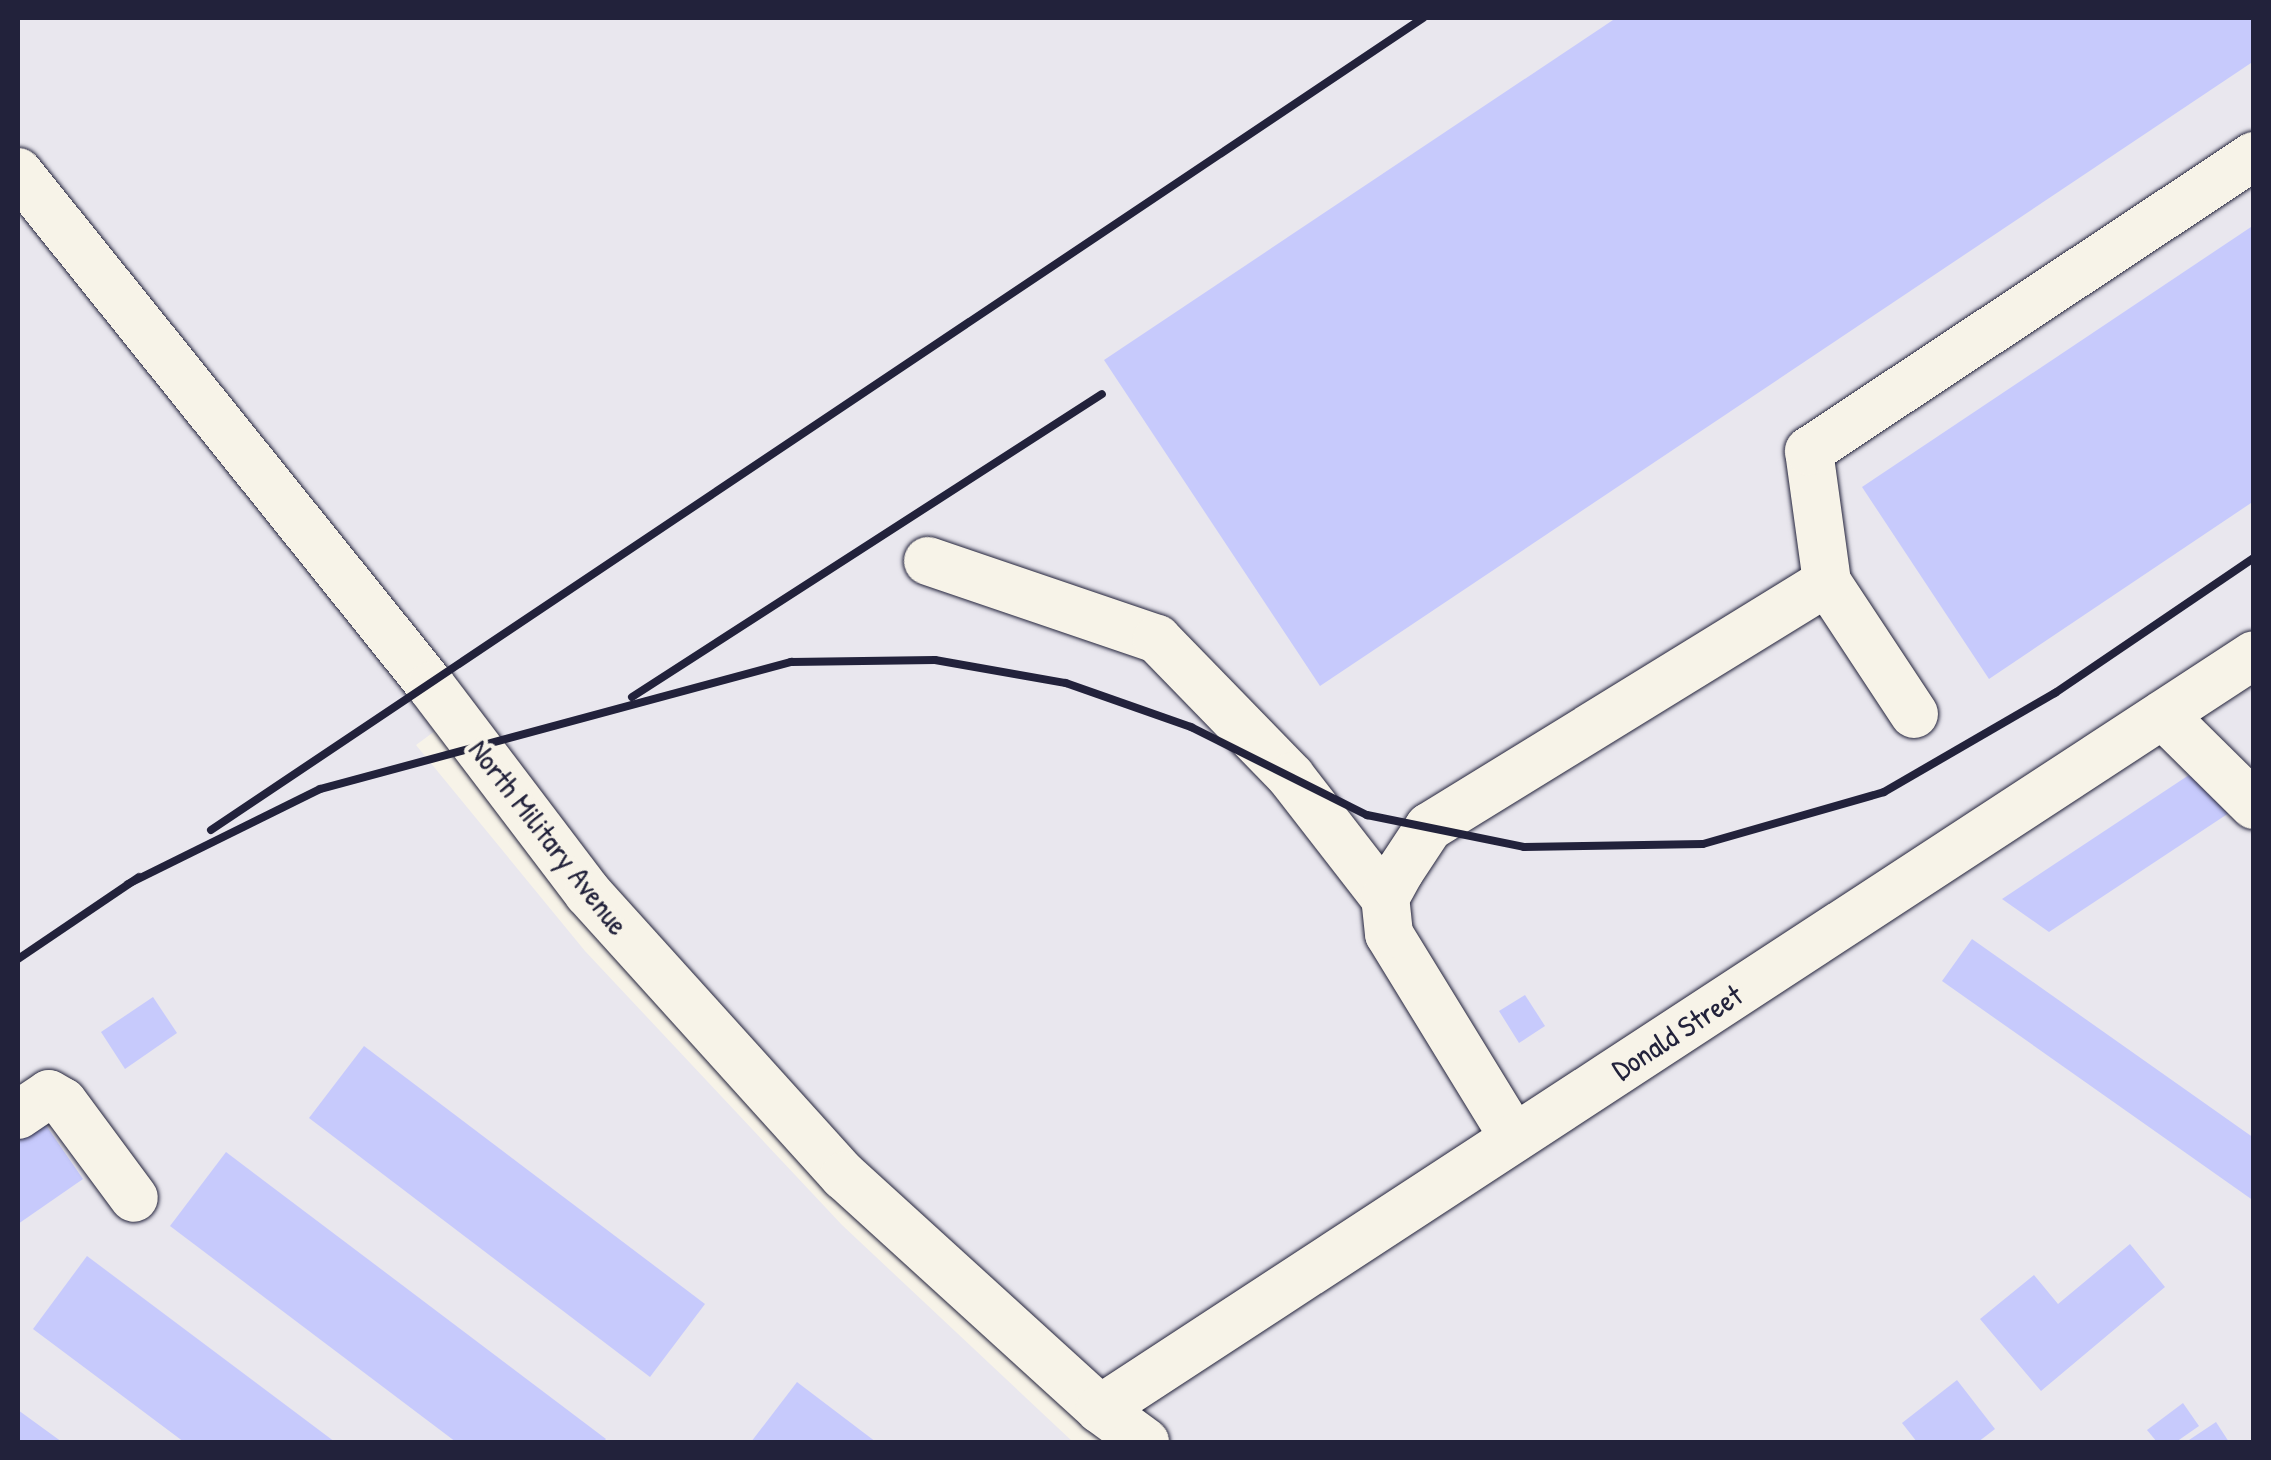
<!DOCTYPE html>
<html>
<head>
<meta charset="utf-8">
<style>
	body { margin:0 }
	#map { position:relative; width:2271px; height:1460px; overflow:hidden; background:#f7f3e8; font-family:"Patrick Hand",sans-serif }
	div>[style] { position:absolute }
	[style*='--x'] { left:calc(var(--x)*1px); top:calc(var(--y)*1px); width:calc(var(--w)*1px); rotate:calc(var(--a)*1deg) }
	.built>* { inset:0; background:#e9e7ee }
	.building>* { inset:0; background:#c7cafc }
	.roads { filter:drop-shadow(0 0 2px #22223b) drop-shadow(0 0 2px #22223b) }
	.minor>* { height:48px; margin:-24px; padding:0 24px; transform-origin:24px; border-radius:24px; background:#f7f3e8 }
	.rail>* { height:8px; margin:-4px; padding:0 4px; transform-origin:4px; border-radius:4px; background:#22223b }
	span { translate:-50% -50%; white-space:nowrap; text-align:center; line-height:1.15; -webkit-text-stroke:9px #f7f3e8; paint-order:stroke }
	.street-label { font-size:30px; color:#22223b }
	.frame { position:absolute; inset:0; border:20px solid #22223b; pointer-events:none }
</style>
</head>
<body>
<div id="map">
	<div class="built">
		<div style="clip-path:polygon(18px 18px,2253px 18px,2253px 1442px,1145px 1442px,844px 1176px,454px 717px,416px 745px,585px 951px,842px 1225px,1073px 1442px,18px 1442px)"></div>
	</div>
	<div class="building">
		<div style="clip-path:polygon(1616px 18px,2254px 18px,2254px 61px,1320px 686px,1104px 360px)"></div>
		<div style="clip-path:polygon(2254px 225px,2254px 501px,1989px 679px,1862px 487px)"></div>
		<div style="clip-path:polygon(2189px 775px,2235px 809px,2049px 932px,2002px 899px)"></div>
		<div style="clip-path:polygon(1972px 939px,2254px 1138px,2254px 1201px,1942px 981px)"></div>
		<div style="clip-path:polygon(1525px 995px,1545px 1026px,1519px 1043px,1499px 1011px)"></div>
		<div style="clip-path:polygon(153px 997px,177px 1033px,125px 1069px,101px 1032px)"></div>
		<div style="clip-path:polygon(364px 1046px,705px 1304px,650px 1377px,309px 1118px)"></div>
		<div style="clip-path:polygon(43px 1121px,83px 1179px,18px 1224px,18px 1138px)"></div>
		<div style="clip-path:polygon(226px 1152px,606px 1439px,603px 1442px,456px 1442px,170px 1226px)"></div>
		<div style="clip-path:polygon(2130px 1244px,2165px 1287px,2041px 1391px,1980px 1319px,2034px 1275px,2058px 1304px)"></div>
		<div style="clip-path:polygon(87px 1256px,335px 1442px,184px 1442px,33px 1329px)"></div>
		<div style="clip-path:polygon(1957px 1380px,1995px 1429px,1978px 1442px,1917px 1442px,1902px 1423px)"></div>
		<div style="clip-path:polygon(797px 1382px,876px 1442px,751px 1442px)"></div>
		<div style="clip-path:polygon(2183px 1403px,2199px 1426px,2176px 1442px,2157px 1442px,2147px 1430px)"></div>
		<div style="clip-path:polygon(18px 1410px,62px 1442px,18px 1442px)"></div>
		<div style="clip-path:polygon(2216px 1422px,2229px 1442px,2186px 1442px)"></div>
	</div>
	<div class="roads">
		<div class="minor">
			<div style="--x:18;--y:172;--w:659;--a:51.22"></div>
			<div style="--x:431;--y:686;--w:260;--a:52.8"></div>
			<div style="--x:588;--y:893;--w:382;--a:47.9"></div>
			<div style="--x:844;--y:1176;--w:346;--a:42.3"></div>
			<div style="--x:1100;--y:1409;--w:56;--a:36.3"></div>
			<div style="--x:928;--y:561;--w:242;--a:18.8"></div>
			<div style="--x:1157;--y:639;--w:192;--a:45.8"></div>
			<div style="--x:1291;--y:777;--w:153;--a:52.2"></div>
			<div style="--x:1914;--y:714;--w:158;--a:-123.4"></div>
			<div style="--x:1827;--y:582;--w:132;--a:-97.8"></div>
			<div style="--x:1809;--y:451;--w:534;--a:-33.54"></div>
			<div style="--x:2163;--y:715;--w:128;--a:44.7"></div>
			<div style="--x:18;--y:1115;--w:37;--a:-34"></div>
			<div style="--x:49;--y:1094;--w:16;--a:30"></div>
			<div style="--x:63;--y:1102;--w:119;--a:53.5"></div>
			<div style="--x:1514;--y:1138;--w:239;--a:-121.5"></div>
			<div style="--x:1389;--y:934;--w:36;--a:-96"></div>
			<div style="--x:1385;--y:898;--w:31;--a:-61"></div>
			<div style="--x:1400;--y:871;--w:53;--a:-56.6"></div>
			<div style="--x:1429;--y:827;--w:467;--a:-31.6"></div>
			<div style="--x:1100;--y:1409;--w:1378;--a:-33.16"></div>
		</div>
	</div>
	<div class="rail">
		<div style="--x:632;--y:697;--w:559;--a:-32.81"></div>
		<div style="--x:211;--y:830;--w:1459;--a:-33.82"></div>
		<div style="--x:128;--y:884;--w:214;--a:-26.3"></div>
		<div style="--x:320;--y:789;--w:488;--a:-15.1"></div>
		<div style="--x:791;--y:662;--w:144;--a:-0.8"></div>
		<div style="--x:935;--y:660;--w:133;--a:10"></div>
		<div style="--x:1066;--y:683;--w:133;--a:19.4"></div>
		<div style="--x:1191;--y:727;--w:197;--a:26.6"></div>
		<div style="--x:1367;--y:815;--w:160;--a:11.5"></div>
		<div style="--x:1524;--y:847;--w:179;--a:-1"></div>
		<div style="--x:1703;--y:844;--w:188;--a:-16"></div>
		<div style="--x:1884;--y:792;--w:198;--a:-30.1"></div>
		<div style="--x:2055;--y:693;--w:240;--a:-34.2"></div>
		<div style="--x:18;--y:959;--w:146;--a:-34.1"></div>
	</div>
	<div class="street-label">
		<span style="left:549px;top:837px;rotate:52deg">North Military Avenue</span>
		<span style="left:1677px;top:1032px;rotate:-33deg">Donald Street</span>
	</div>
	<div class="frame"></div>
</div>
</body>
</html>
